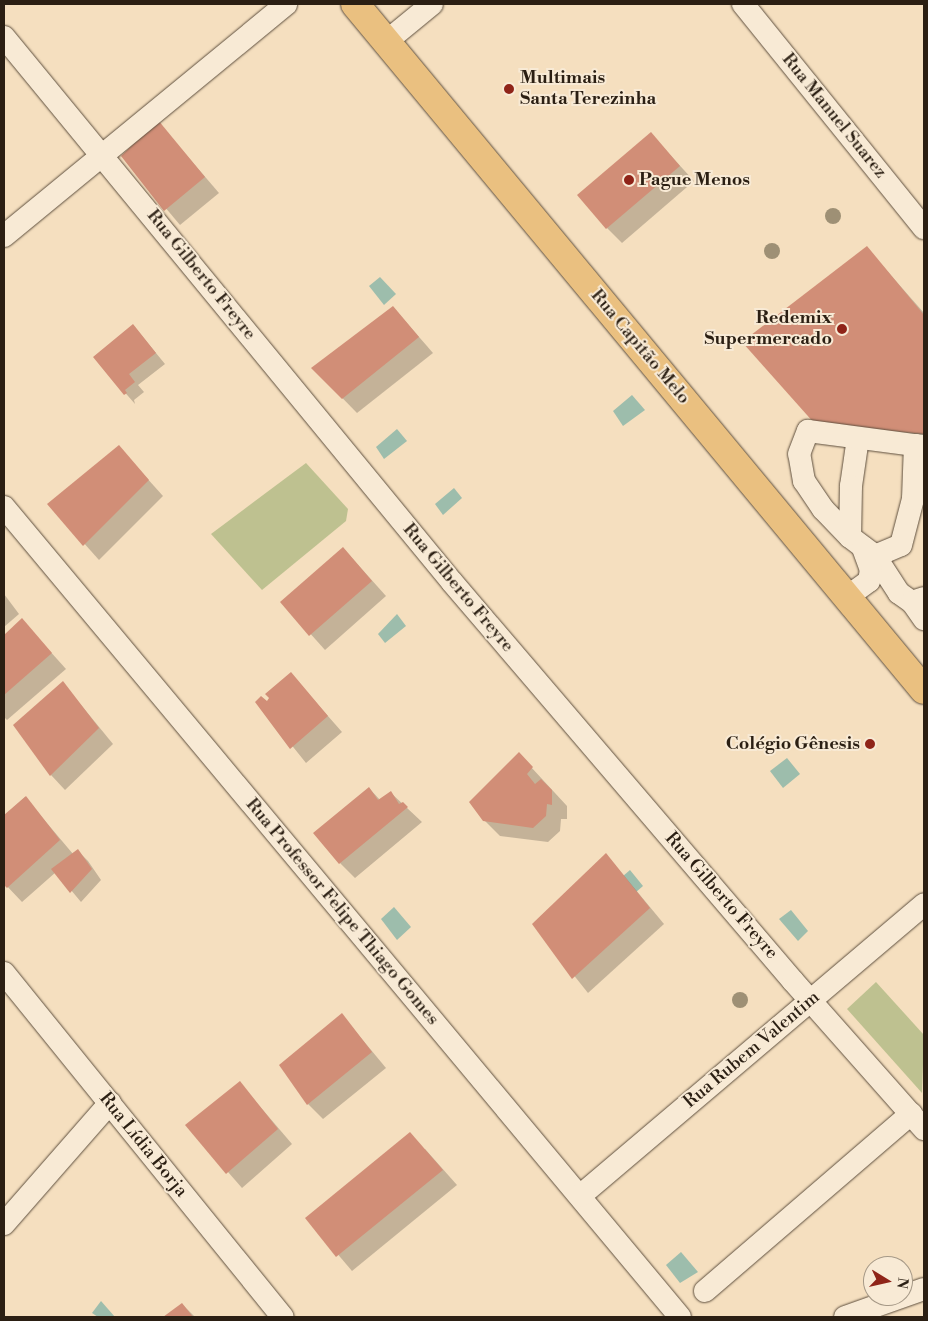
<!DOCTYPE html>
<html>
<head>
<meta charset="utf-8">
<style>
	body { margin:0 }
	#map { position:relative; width:928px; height:1321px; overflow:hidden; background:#f5dfbf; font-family:"Libre Bodoni",serif }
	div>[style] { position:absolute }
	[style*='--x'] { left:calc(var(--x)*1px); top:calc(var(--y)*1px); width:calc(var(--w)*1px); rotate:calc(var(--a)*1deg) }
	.green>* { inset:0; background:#bec190 }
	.water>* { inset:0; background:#9dbdac }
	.shadow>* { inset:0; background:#0003 }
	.building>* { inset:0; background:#d18e77 }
	.roads { filter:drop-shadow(0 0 1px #5e4f3e) drop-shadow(0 0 1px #5e4f3e) }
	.minor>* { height:22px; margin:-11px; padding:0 11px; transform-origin:11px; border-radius:11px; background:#f8ead5 }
	.major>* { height:28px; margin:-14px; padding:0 14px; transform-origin:14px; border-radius:14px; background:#eac080 }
	.trees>* { width:16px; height:16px; margin:-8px; border-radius:50%; background:#9e9075 }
	.dots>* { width:14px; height:14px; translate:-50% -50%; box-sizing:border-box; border:2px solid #f8ead5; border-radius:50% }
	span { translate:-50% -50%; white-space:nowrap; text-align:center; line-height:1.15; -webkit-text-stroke:4px #f8ead5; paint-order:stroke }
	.poi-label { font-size:18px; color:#2b1f13; font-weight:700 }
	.left { translate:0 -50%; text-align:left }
	.right { translate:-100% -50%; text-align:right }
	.street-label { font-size:18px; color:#2b1f13 }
	.frame { position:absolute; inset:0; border:5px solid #2b1f13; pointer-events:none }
	.north { position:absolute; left:863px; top:1256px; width:50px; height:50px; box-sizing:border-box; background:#f8ead5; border:1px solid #a69987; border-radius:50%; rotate:99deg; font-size:14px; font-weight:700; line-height:20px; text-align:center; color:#2b1f13 }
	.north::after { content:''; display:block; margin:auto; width:18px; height:22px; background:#8f2418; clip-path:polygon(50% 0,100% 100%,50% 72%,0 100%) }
</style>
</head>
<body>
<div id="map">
	<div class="green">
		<div style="clip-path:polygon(306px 463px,348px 509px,346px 521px,262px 590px,211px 534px)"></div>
		<div style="clip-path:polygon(876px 982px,924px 1035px,922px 1093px,847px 1009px)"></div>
	</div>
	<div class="water">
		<div style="clip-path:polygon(380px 277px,396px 294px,384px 305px,369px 286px)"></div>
		<div style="clip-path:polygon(632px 395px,645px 410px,623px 426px,613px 411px)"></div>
		<div style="clip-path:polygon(397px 429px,407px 441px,384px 459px,376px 447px)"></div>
		<div style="clip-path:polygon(454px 488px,462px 498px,443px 515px,435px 504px)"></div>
		<div style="clip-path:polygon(397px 614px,406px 626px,385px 643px,378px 634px)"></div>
		<div style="clip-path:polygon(787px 758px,800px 774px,783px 788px,770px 771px)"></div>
		<div style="clip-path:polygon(630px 870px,643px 886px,628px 899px,615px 883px)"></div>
		<div style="clip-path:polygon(394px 907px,411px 927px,397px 940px,381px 919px)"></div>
		<div style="clip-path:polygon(791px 910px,808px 931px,798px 941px,779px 919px)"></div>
		<div style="clip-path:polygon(681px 1252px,698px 1272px,680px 1283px,666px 1265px)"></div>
		<div style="clip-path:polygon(101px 1301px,115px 1317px,98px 1317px,92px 1313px)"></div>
	</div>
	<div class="shadow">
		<div style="clip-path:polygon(158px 122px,219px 193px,180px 225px,122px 156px)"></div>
		<div style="clip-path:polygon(651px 134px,694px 181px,622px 243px,607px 228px)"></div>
		<div style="clip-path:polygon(867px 248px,924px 313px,924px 451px,816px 423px)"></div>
		<div style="clip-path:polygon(393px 307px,433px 353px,357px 413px,313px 368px)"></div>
		<div style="clip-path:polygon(133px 325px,165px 364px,138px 385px,144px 392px,134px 400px,135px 404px,94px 357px)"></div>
		<div style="clip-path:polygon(119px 447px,163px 496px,99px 560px,49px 504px)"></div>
		<div style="clip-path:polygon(343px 548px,386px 596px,325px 650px,282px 602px)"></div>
		<div style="clip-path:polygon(4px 594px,19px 614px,4px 627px)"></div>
		<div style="clip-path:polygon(22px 620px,66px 669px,7px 720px,4px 717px,4px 636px)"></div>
		<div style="clip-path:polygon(291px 674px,342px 732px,306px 763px,257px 702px,267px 702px)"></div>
		<div style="clip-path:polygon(63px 683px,113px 744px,65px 790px,51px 775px)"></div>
		<div style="clip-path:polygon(519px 754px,567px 806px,567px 819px,561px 819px,560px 831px,548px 842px,500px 836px,484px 820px)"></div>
		<div style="clip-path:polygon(369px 788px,380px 800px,391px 793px,422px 822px,355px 878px,340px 863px)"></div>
		<div style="clip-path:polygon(25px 797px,73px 854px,78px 851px,88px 861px,101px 880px,81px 902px,56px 872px,22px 902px,4px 883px,4px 816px)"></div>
		<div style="clip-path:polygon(606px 854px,664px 924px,588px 993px,533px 924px)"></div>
		<div style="clip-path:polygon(342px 1015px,386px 1068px,323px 1119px,308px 1104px)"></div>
		<div style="clip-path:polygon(240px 1083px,292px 1144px,242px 1188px,187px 1125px)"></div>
		<div style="clip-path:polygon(425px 1149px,457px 1185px,352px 1271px,307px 1218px)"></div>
		<div style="clip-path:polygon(182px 1304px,195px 1317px,165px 1317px)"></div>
	</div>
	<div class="building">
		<div style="clip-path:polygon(158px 120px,205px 177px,164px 211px,121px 156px)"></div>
		<div style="clip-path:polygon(651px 132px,680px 166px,606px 229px,577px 195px)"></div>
		<div style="clip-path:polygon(867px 246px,924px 315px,924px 434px,815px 424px,742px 342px)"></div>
		<div style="clip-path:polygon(393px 306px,419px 337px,342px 399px,311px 368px)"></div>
		<div style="clip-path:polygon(133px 324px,156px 353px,129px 374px,135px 382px,125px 390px,127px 393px,124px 395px,93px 357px)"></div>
		<div style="clip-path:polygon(119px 445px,149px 480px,83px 546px,47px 504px)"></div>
		<div style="clip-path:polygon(343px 547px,372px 581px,309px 636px,280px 602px)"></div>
		<div style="clip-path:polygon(22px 618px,52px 653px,4px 695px,4px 635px)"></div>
		<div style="clip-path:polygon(291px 672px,328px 716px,290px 749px,255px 702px,261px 696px,267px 701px,269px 698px,265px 694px)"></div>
		<div style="clip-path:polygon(63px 681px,99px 728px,50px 776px,13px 725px)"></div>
		<div style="clip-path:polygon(519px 752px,533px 767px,527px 774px,535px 784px,541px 779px,552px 790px,552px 805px,547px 804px,546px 816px,533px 828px,483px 821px,469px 802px)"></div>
		<div style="clip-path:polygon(369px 787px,378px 800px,391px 791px,399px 804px,403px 802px,408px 807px,339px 864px,313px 833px)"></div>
		<div style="clip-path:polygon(26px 796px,60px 840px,7px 888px,4px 885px,4px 815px)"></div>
		<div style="clip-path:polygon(78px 849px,92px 869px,70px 893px,51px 869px)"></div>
		<div style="clip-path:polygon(606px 853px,650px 908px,572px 979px,532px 924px)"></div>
		<div style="clip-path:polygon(342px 1013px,372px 1052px,307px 1105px,279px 1065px)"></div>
		<div style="clip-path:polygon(240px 1081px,278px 1129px,226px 1174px,185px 1125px)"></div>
		<div style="clip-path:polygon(410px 1132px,443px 1170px,336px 1257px,305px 1218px)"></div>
		<div style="clip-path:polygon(182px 1303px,193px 1317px,163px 1317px)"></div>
	</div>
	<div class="roads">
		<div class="minor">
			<div style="--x:743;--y:4;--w:288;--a:51.1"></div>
			<div style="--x:4;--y:37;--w:705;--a:50.58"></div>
			<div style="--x:452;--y:582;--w:525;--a:49.48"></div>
			<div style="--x:793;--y:981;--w:198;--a:48.5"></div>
			<div style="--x:387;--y:41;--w:58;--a:-39.4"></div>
			<div style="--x:4;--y:236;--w:365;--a:-39.4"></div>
			<div style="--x:858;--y:438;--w:49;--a:98.3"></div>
			<div style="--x:851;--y:486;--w:51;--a:91.1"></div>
			<div style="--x:850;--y:537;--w:31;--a:37"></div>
			<div style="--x:875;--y:556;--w:28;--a:-23"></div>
			<div style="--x:901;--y:545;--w:48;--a:-75.4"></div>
			<div style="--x:913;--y:499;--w:54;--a:-87.9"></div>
			<div style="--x:915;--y:445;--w:9;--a:6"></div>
			<div style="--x:4;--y:507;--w:1055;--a:50.15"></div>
			<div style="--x:850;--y:537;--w:39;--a:-134"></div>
			<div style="--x:823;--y:509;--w:34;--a:-124"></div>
			<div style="--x:804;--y:481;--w:27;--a:-100"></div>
			<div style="--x:799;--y:454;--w:25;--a:-69"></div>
			<div style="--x:808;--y:431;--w:108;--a:7.5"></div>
			<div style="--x:875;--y:556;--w:44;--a:57"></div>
			<div style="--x:899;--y:593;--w:16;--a:35"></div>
			<div style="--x:912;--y:602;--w:13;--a:-18"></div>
			<div style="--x:847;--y:597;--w:27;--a:-36"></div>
			<div style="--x:869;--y:581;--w:11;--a:-80"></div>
			<div style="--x:871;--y:570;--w:23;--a:-110"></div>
			<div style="--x:912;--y:602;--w:21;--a:55"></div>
			<div style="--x:4;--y:973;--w:443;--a:51"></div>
			<div style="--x:580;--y:1196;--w:451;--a:-40.3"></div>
			<div style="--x:4;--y:1224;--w:161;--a:-48.8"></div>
			<div style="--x:705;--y:1291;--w:272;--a:-40.7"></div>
			<div style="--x:845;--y:1317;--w:84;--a:-19.5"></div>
		</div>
		<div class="major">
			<div style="--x:355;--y:4;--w:891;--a:50.33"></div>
		</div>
	</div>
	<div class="trees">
		<div style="left:833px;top:216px"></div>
		<div style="left:772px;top:251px"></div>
		<div style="left:740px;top:1000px"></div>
	</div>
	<div class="dots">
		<div style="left:509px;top:89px;background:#8f2418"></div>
		<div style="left:629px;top:180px;background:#8f2418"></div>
		<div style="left:842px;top:329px;background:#8f2418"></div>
		<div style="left:870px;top:744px;background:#8f2418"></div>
	</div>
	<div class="poi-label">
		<span class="left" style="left:520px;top:89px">Multimais<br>Santa Terezinha</span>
		<span class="left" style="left:639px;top:180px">Pague Menos</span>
		<span class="right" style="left:832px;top:329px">Redemix<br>Supermercado</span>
		<span class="right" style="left:860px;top:744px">Colégio Gênesis</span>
	</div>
	<div class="street-label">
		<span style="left:834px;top:116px;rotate:51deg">Rua Manuel Suarez</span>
		<span style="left:201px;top:275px;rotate:51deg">Rua Gilberto Freyre</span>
		<span style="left:640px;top:347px;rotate:50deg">Rua Capitão Melo</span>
		<span style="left:458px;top:588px;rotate:50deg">Rua Gilberto Freyre</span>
		<span style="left:721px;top:896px;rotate:49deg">Rua Gilberto Freyre</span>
		<span style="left:342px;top:912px;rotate:50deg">Rua Professor Felipe Thiago Gomes</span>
		<span style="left:752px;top:1050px;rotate:-40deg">Rua Rubem Valentim</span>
		<span style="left:143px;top:1145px;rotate:51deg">Rua Lídia Borja</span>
	</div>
	<div class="frame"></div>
	<div class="north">N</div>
</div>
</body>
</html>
